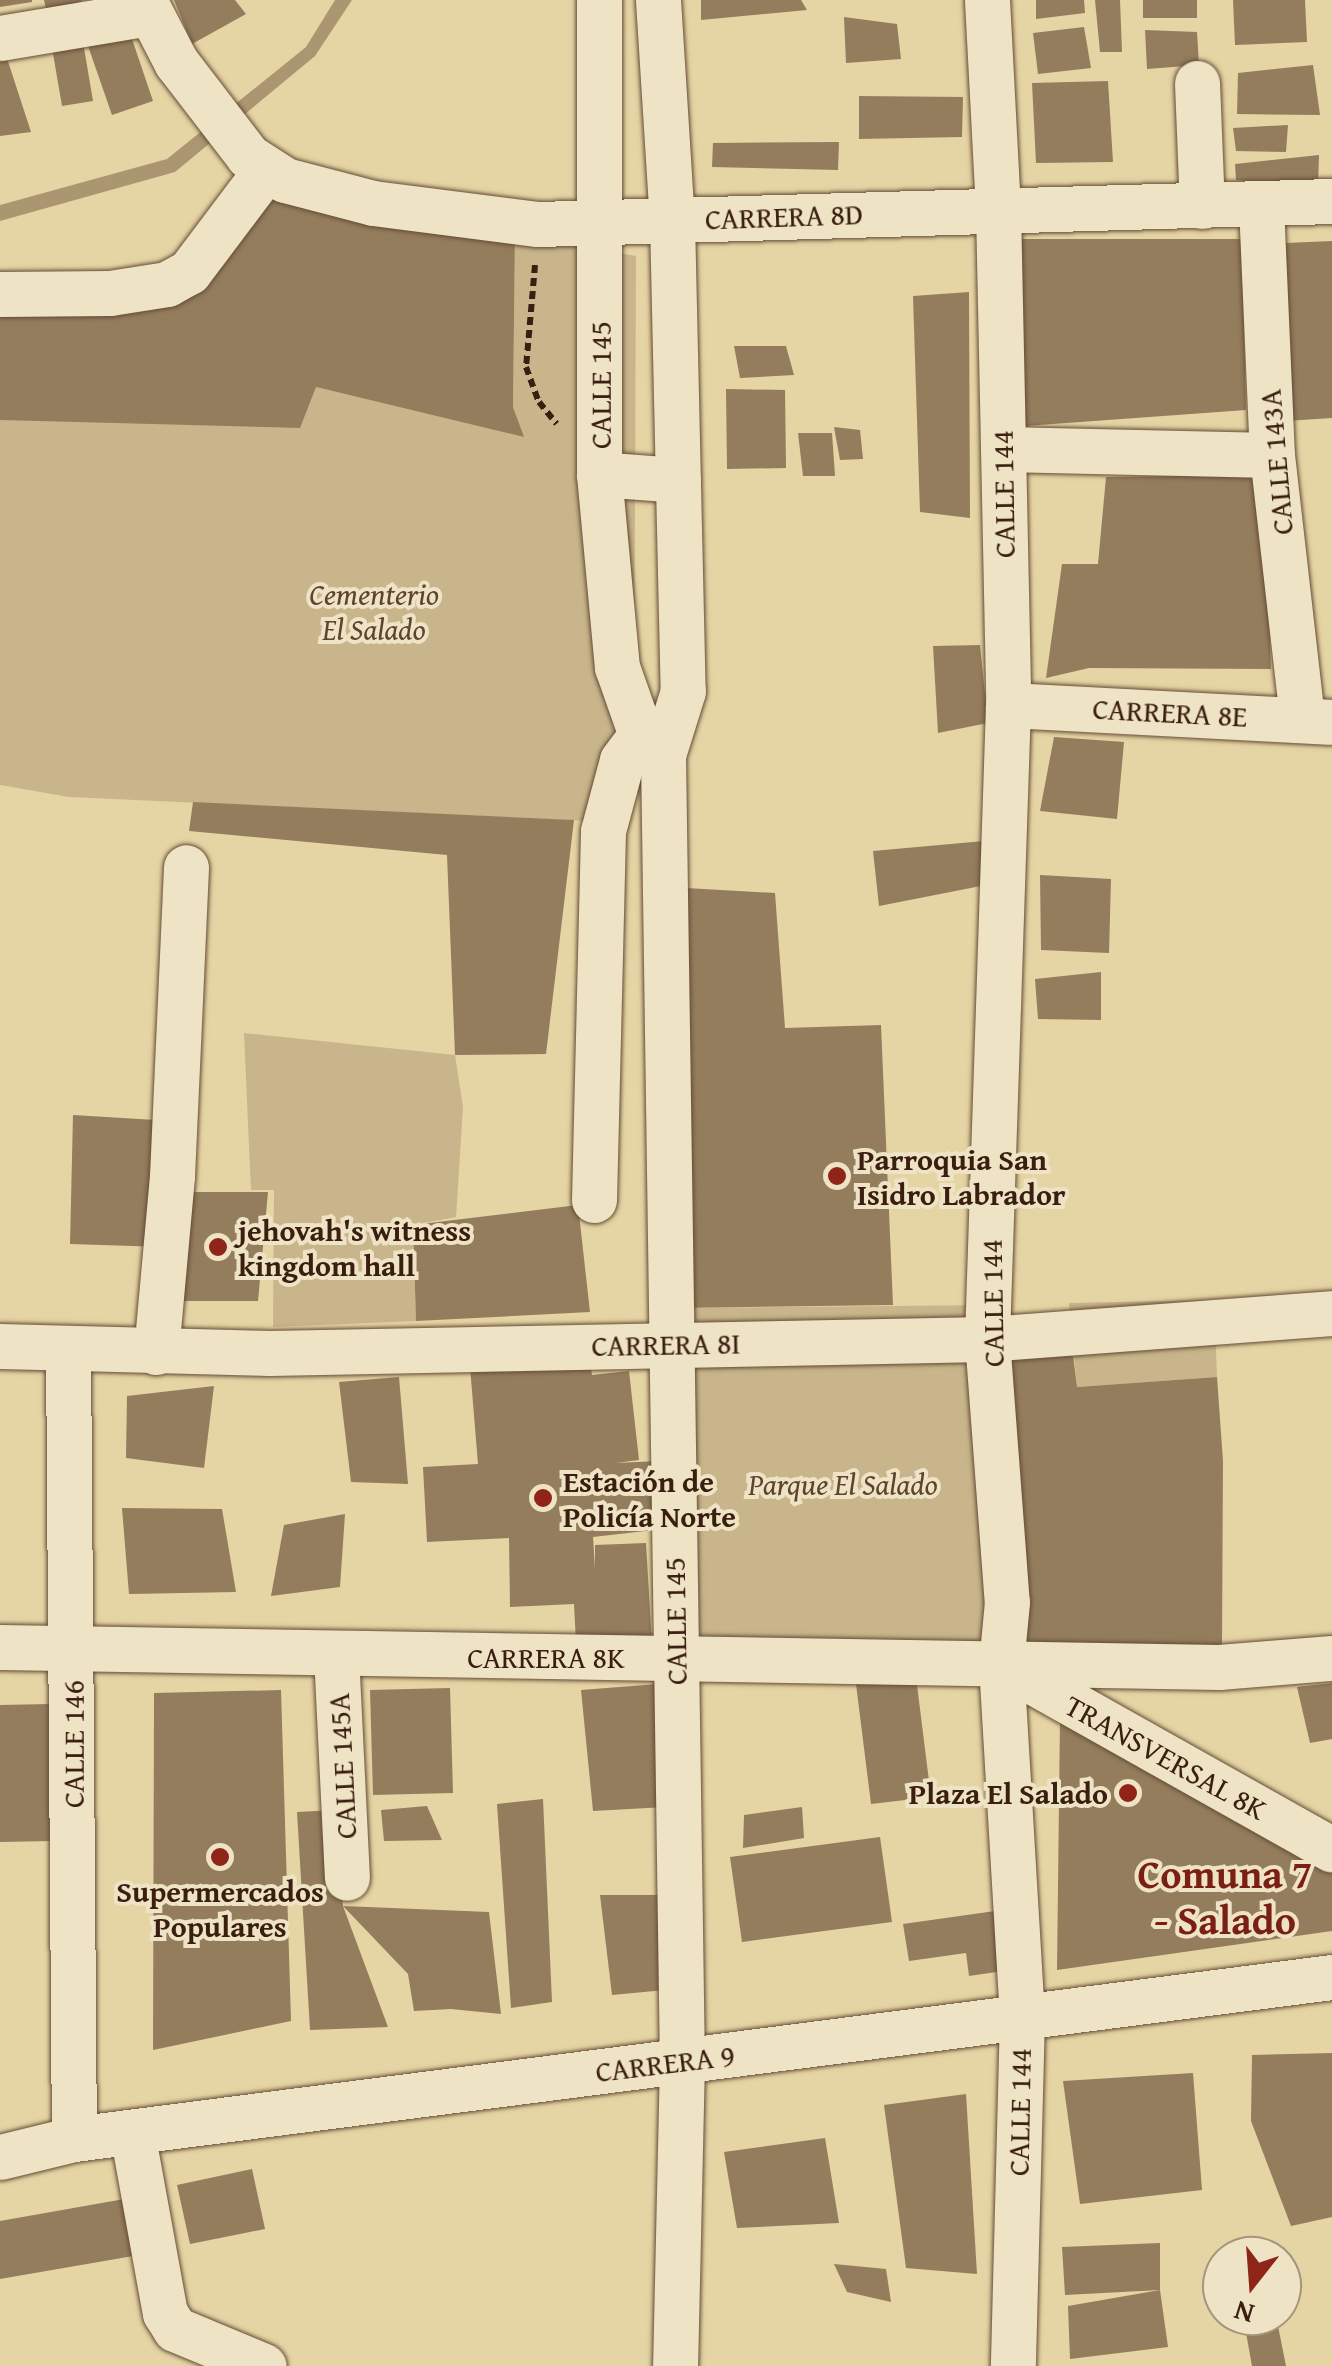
<!DOCTYPE html>
<html>
<head>
<meta charset="utf-8">
<style>
	body { margin:0 }
	#map { position:relative; width:1332px; height:2366px; overflow:hidden; background:#e5d4a4; font-family:"Gentium Book Plus",serif }
	div>[style] { position:absolute }
	[style*='--x'] { left:calc(var(--x)*1px); top:calc(var(--y)*1px); width:calc(var(--w)*1px); rotate:calc(var(--a)*1deg) }
	.green>* { inset:0; background:#c8b58b }
	.water>* { inset:0; background:#ab9672 }
	.building>* { inset:0; background:#937d5d }
	.path>* { height:6px; margin-top:-3px; transform-origin:0; background:repeating-linear-gradient(90deg,#3a1e10 0 8px,transparent 0 13px) }
	.roads { filter:drop-shadow(0 0 2px #654c35) drop-shadow(0 0 2px #654c35) }
	.minor>* { height:45px; margin:-22.5px; padding:0 22.5px; transform-origin:22.5px; border-radius:22.5px; background:#eee3c4 }
	.dots>* { width:28px; height:28px; translate:-50% -50%; box-sizing:border-box; border:5px solid #eee3c4; border-radius:50% }
	span { translate:-50% -50%; white-space:nowrap; text-align:center; line-height:1.15; -webkit-text-stroke:8px #eee3c4; paint-order:stroke }
	.street-label { font-size:30px; color:#3a1e10 }
	.park-label { font-size:30px; color:#5e442f; font-style:italic }
	.poi-label { font-size:30px; color:#3a1e10; font-weight:700 }
	.left { translate:0 -50%; text-align:left }
	.right { translate:-100% -50%; text-align:right }
	.district-label { font-size:40px; color:#7a1f14; font-weight:700 }
	.north { position:absolute; left:1202px; top:2236px; width:100px; height:100px; box-sizing:border-box; background:#eee3c4; border:2px solid #a6947c; border-radius:50%; rotate:197deg; font-size:28px; font-weight:700; line-height:40px; text-align:center; color:#3a1e10 }
	.north::after { content:''; display:block; margin:auto; width:35px; height:45px; background:#8f2418; clip-path:polygon(50% 0,100% 100%,50% 72%,0 100%) }
</style>
</head>
<body>
<div id="map">
	<div class="green">
		<div style="clip-path:polygon(515px 235px,636px 256px,634px 730px,613px 822px,69px 797px,0 785px,0 420px,316px 387px,523px 437px,513px 407px)"></div>
		<div style="clip-path:polygon(244px 1033px,455px 1055px,463px 1107px,456px 1217px,413px 1225px,416px 1321px,273px 1327px,274px 1190px,251px 1190px)"></div>
		<div style="clip-path:polygon(1214px 1300px,1217px 1377px,1077px 1387px,1069px 1303px)"></div>
		<div style="clip-path:polygon(997px 1305px,1013px 1651px,683px 1643px,678px 1308px)"></div>
	</div>
	<div class="water">
		<div style="clip-path:polygon(335px 0,352px 0,315px 56px,175px 172px,0 221px,0 205px,167px 159px,306px 47px)"></div>
	</div>
	<div class="building">
		<div style="clip-path:polygon(0 0,32px 0,32px 2px,0 7px)"></div>
		<div style="clip-path:polygon(44px 0,83px 0,48px 18px)"></div>
		<div style="clip-path:polygon(174px 0,235px 0,246px 14px,192px 44px)"></div>
		<div style="clip-path:polygon(701px 0,801px 0,807px 10px,701px 20px)"></div>
		<div style="clip-path:polygon(1036px 0,1084px 0,1085px 13px,1036px 19px)"></div>
		<div style="clip-path:polygon(1095px 0,1120px 0,1122px 52px,1100px 52px)"></div>
		<div style="clip-path:polygon(1143px 0,1197px 0,1197px 18px,1143px 18px)"></div>
		<div style="clip-path:polygon(1233px 0,1305px 0,1307px 42px,1235px 45px)"></div>
		<div style="clip-path:polygon(844px 17px,897px 24px,901px 59px,846px 63px)"></div>
		<div style="clip-path:polygon(1084px 27px,1091px 68px,1038px 74px,1033px 33px)"></div>
		<div style="clip-path:polygon(1145px 30px,1197px 32px,1199px 65px,1147px 69px)"></div>
		<div style="clip-path:polygon(130px 33px,153px 101px,112px 115px,88px 46px)"></div>
		<div style="clip-path:polygon(82px 36px,93px 101px,62px 106px,51px 42px)"></div>
		<div style="clip-path:polygon(0 46px,3px 46px,31px 132px,0 136px)"></div>
		<div style="clip-path:polygon(1313px 65px,1320px 115px,1237px 114px,1238px 73px)"></div>
		<div style="clip-path:polygon(1108px 81px,1113px 162px,1036px 163px,1032px 83px)"></div>
		<div style="clip-path:polygon(859px 96px,963px 97px,962px 137px,859px 139px)"></div>
		<div style="clip-path:polygon(1288px 125px,1286px 152px,1236px 151px,1233px 128px)"></div>
		<div style="clip-path:polygon(839px 142px,838px 170px,712px 167px,713px 143px)"></div>
		<div style="clip-path:polygon(1319px 155px,1318px 187px,1236px 180px,1235px 164px)"></div>
		<div style="clip-path:polygon(279px 185px,515px 235px,513px 407px,524px 437px,316px 387px,300px 428px,0 420px,0 301px,154px 301px)"></div>
		<div style="clip-path:polygon(1015px 239px,1242px 239px,1246px 410px,1025px 426px)"></div>
		<div style="clip-path:polygon(1332px 241px,1332px 418px,1286px 421px,1286px 243px)"></div>
		<div style="clip-path:polygon(969px 292px,970px 518px,920px 512px,913px 296px)"></div>
		<div style="clip-path:polygon(734px 346px,786px 346px,794px 375px,740px 378px)"></div>
		<div style="clip-path:polygon(726px 389px,785px 390px,786px 468px,727px 469px)"></div>
		<div style="clip-path:polygon(834px 427px,860px 430px,863px 459px,840px 460px)"></div>
		<div style="clip-path:polygon(798px 433px,832px 433px,835px 476px,803px 476px)"></div>
		<div style="clip-path:polygon(1264px 475px,1271px 669px,1089px 668px,1046px 678px,1062px 564px,1098px 564px,1106px 477px)"></div>
		<div style="clip-path:polygon(980px 645px,988px 723px,938px 733px,933px 646px)"></div>
		<div style="clip-path:polygon(1054px 737px,1124px 742px,1117px 819px,1040px 811px)"></div>
		<div style="clip-path:polygon(193px 802px,574px 820px,546px 1054px,455px 1055px,447px 855px,189px 831px)"></div>
		<div style="clip-path:polygon(984px 841px,986px 885px,879px 906px,873px 851px)"></div>
		<div style="clip-path:polygon(1040px 875px,1111px 879px,1109px 953px,1041px 950px)"></div>
		<div style="clip-path:polygon(669px 887px,775px 893px,785px 1028px,881px 1025px,893px 1305px,678px 1308px)"></div>
		<div style="clip-path:polygon(1101px 972px,1101px 1020px,1038px 1019px,1035px 979px)"></div>
		<div style="clip-path:polygon(73px 1115px,172px 1121px,164px 1247px,70px 1244px)"></div>
		<div style="clip-path:polygon(178px 1192px,268px 1192px,258px 1301px,170px 1301px)"></div>
		<div style="clip-path:polygon(578px 1205px,590px 1312px,416px 1321px,413px 1225px)"></div>
		<div style="clip-path:polygon(1072px 1347px,1077px 1387px,1217px 1377px,1223px 1461px,1222px 1650px,1013px 1651px,1000px 1353px)"></div>
		<div style="clip-path:polygon(590px 1360px,592px 1375px,629px 1371px,639px 1460px,616px 1463px,660px 1461px,663px 1529px,593px 1537px,595px 1569px,595px 1545px,646px 1543px,652px 1644px,576px 1643px,574px 1604px,510px 1607px,509px 1538px,427px 1542px,423px 1467px,478px 1464px,470px 1367px)"></div>
		<div style="clip-path:polygon(399px 1377px,408px 1484px,351px 1482px,339px 1382px)"></div>
		<div style="clip-path:polygon(214px 1386px,204px 1468px,126px 1458px,127px 1396px)"></div>
		<div style="clip-path:polygon(122px 1508px,222px 1509px,236px 1592px,129px 1594px)"></div>
		<div style="clip-path:polygon(345px 1514px,340px 1587px,271px 1596px,284px 1525px)"></div>
		<div style="clip-path:polygon(916px 1677px,931px 1797px,871px 1804px,856px 1684px)"></div>
		<div style="clip-path:polygon(1332px 1683px,1332px 1739px,1310px 1743px,1297px 1687px)"></div>
		<div style="clip-path:polygon(658px 1684px,666px 1807px,593px 1811px,581px 1690px)"></div>
		<div style="clip-path:polygon(450px 1688px,453px 1793px,373px 1795px,370px 1690px)"></div>
		<div style="clip-path:polygon(281px 1690px,291px 2021px,153px 2050px,154px 1693px)"></div>
		<div style="clip-path:polygon(49px 1704px,53px 1841px,0 1842px,0 1705px)"></div>
		<div style="clip-path:polygon(1060px 1719px,1332px 1868px,1332px 1931px,1057px 1970px)"></div>
		<div style="clip-path:polygon(543px 1799px,552px 2002px,511px 2008px,497px 1804px)"></div>
		<div style="clip-path:polygon(427px 1806px,442px 1840px,384px 1841px,381px 1810px)"></div>
		<div style="clip-path:polygon(802px 1807px,804px 1838px,743px 1848px,744px 1815px)"></div>
		<div style="clip-path:polygon(335px 1810px,343px 1906px,388px 2027px,310px 2030px,297px 1812px)"></div>
		<div style="clip-path:polygon(880px 1837px,892px 1922px,742px 1942px,730px 1857px)"></div>
		<div style="clip-path:polygon(600px 1895px,658px 1895px,665px 1990px,612px 1995px)"></div>
		<div style="clip-path:polygon(343px 1906px,489px 1912px,501px 2014px,451px 2009px,414px 2011px,408px 1974px)"></div>
		<div style="clip-path:polygon(995px 1911px,1003px 1971px,969px 1976px,966px 1953px,909px 1961px,903px 1924px)"></div>
		<div style="clip-path:polygon(1332px 2053px,1332px 2217px,1291px 2226px,1251px 2121px,1252px 2055px)"></div>
		<div style="clip-path:polygon(1193px 2073px,1202px 2190px,1080px 2204px,1063px 2081px)"></div>
		<div style="clip-path:polygon(966px 2094px,977px 2274px,906px 2268px,884px 2105px)"></div>
		<div style="clip-path:polygon(825px 2138px,839px 2223px,737px 2228px,724px 2152px)"></div>
		<div style="clip-path:polygon(252px 2169px,265px 2229px,190px 2244px,177px 2185px)"></div>
		<div style="clip-path:polygon(130px 2198px,139px 2255px,0 2279px,0 2221px)"></div>
		<div style="clip-path:polygon(1160px 2243px,1160px 2290px,1065px 2295px,1062px 2247px)"></div>
		<div style="clip-path:polygon(834px 2264px,886px 2269px,891px 2302px,847px 2292px)"></div>
		<div style="clip-path:polygon(1160px 2290px,1168px 2347px,1070px 2359px,1068px 2306px)"></div>
		<div style="clip-path:polygon(1243px 2316px,1276px 2316px,1286px 2366px,1252px 2366px)"></div>
	</div>
	<div class="path">
		<div style="--x:535;--y:265;--w:102;--a:95"></div>
		<div style="--x:526;--y:367;--w:37;--a:70"></div>
		<div style="--x:539;--y:402;--w:28;--a:51"></div>
	</div>
	<div class="roads">
		<div class="minor">
			<div style="--x:144;--y:0;--w:70;--a:62.7"></div>
			<div style="--x:176;--y:62;--w:118;--a:52.5"></div>
			<div style="--x:248;--y:156;--w:44;--a:33"></div>
			<div style="--x:285;--y:180;--w:91;--a:14.6"></div>
			<div style="--x:373;--y:203;--w:166;--a:7.3"></div>
			<div style="--x:538;--y:224;--w:794;--a:-1.66"></div>
			<div style="--x:599;--y:0;--w:474;--a:90"></div>
			<div style="--x:599;--y:474;--w:194;--a:84.7"></div>
			<div style="--x:617;--y:667;--w:72;--a:70.6"></div>
			<div style="--x:641;--y:735;--w:30;--a:42"></div>
			<div style="--x:658;--y:0;--w:220;--a:86.4"></div>
			<div style="--x:672;--y:220;--w:471;--a:88.7"></div>
			<div style="--x:683;--y:691;--w:67;--a:107.4"></div>
			<div style="--x:663;--y:755;--w:1306;--a:89.17"></div>
			<div style="--x:682;--y:2061;--w:305;--a:91.3"></div>
			<div style="--x:987;--y:0;--w:209;--a:87"></div>
			<div style="--x:998;--y:209;--w:496;--a:88.8"></div>
			<div style="--x:1008;--y:705;--w:634;--a:91.9"></div>
			<div style="--x:987;--y:1339;--w:264;--a:85.7"></div>
			<div style="--x:1007;--y:1602;--w:62;--a:95.5"></div>
			<div style="--x:1001;--y:1664;--w:354;--a:86.6"></div>
			<div style="--x:1022;--y:2017;--w:349;--a:91.5"></div>
			<div style="--x:0;--y:38;--w:151;--a:-9.5"></div>
			<div style="--x:1197;--y:83;--w:123;--a:87.7"></div>
			<div style="--x:1261;--y:205;--w:250;--a:87.5"></div>
			<div style="--x:1272;--y:455;--w:265;--a:83.5"></div>
			<div style="--x:0;--y:294;--w:110;--a:-0.5"></div>
			<div style="--x:110;--y:293;--w:58;--a:-9"></div>
			<div style="--x:167;--y:284;--w:25;--a:-29"></div>
			<div style="--x:189;--y:272;--w:128;--a:-53"></div>
			<div style="--x:1003;--y:449;--w:269;--a:1.3"></div>
			<div style="--x:599;--y:474;--w:79;--a:4.3"></div>
			<div style="--x:1008;--y:705;--w:322;--a:3"></div>
			<div style="--x:594;--y:1200;--w:369;--a:-88.6"></div>
			<div style="--x:603;--y:831;--w:73;--a:-75"></div>
			<div style="--x:622;--y:760;--w:31;--a:-53"></div>
			<div style="--x:641;--y:735;--w:29;--a:-12"></div>
			<div style="--x:0;--y:1346;--w:270;--a:1.5"></div>
			<div style="--x:270;--y:1353;--w:717;--a:-1.12"></div>
			<div style="--x:987;--y:1339;--w:346;--a:-4.3"></div>
			<div style="--x:68;--y:1348;--w:791;--a:89.57"></div>
			<div style="--x:156;--y:1352;--w:177;--a:-84.8"></div>
			<div style="--x:172;--y:1176;--w:309;--a:-87.4"></div>
			<div style="--x:0;--y:1647;--w:1219;--a:0.94"></div>
			<div style="--x:1219;--y:1667;--w:113;--a:-4.6"></div>
			<div style="--x:336;--y:1654;--w:224;--a:87.2"></div>
			<div style="--x:1003;--y:1665;--w:377;--a:29.3"></div>
			<div style="--x:132;--y:2132;--w:184;--a:79.7"></div>
			<div style="--x:165;--y:2313;--w:19;--a:58"></div>
			<div style="--x:175;--y:2329;--w:96;--a:22.6"></div>
			<div style="--x:0;--y:2157;--w:76;--a:-13.7"></div>
			<div style="--x:74;--y:2139;--w:1268;--a:-7.34"></div>
		</div>
	</div>
	<div class="dots">
		<div style="left:837px;top:1176px;background:#8f2418"></div>
		<div style="left:218px;top:1247px;background:#8f2418"></div>
		<div style="left:543px;top:1498px;background:#8f2418"></div>
		<div style="left:1128px;top:1793px;background:#8f2418"></div>
		<div style="left:220px;top:1857px;background:#8f2418"></div>
	</div>
	<div class="street-label">
		<span style="left:784px;top:216px;rotate:-2deg">CARRERA 8D</span>
		<span style="left:600px;top:385px;rotate:-90deg">CALLE 145</span>
		<span style="left:1276px;top:462px;rotate:-95deg">CALLE 143A</span>
		<span style="left:1003px;top:494px;rotate:-91deg">CALLE 144</span>
		<span style="left:1170px;top:712px;rotate:3deg">CARRERA 8E</span>
		<span style="left:992px;top:1303px;rotate:-91deg">CALLE 144</span>
		<span style="left:666px;top:1344px;rotate:-1deg">CARRERA 8I</span>
		<span style="left:675px;top:1621px;rotate:-91deg">CALLE 145</span>
		<span style="left:546px;top:1657px">CARRERA 8K</span>
		<span style="left:73px;top:1744px;rotate:-90deg">CALLE 146</span>
		<span style="left:1166px;top:1757px;rotate:29deg">TRANSVERSAL 8K</span>
		<span style="left:342px;top:1766px;rotate:-93deg">CALLE 145A</span>
		<span style="left:665px;top:2063px;rotate:-7deg">CARRERA 9</span>
		<span style="left:1019px;top:2112px;rotate:-89deg">CALLE 144</span>
	</div>
	<div class="park-label">
		<span style="left:374px;top:611px">Cementerio<br>El Salado</span>
		<span style="left:843px;top:1484px">Parque El Salado</span>
	</div>
	<div class="poi-label">
		<span class="left" style="left:857px;top:1176px">Parroquia San<br>Isidro Labrador</span>
		<span class="left" style="left:238px;top:1247px">jehovah's witness<br>kingdom hall</span>
		<span class="left" style="left:563px;top:1498px">Estación de<br>Policía Norte</span>
		<span class="right" style="left:1108px;top:1793px">Plaza El Salado</span>
		<span style="left:220px;top:1908px">Supermercados<br>Populares</span>
	</div>
	<div class="district-label">
		<span style="left:1225px;top:1897px">Comuna 7<br>- Salado</span>
	</div>
	<div class="north">N</div>
</div>
</body>
</html>
